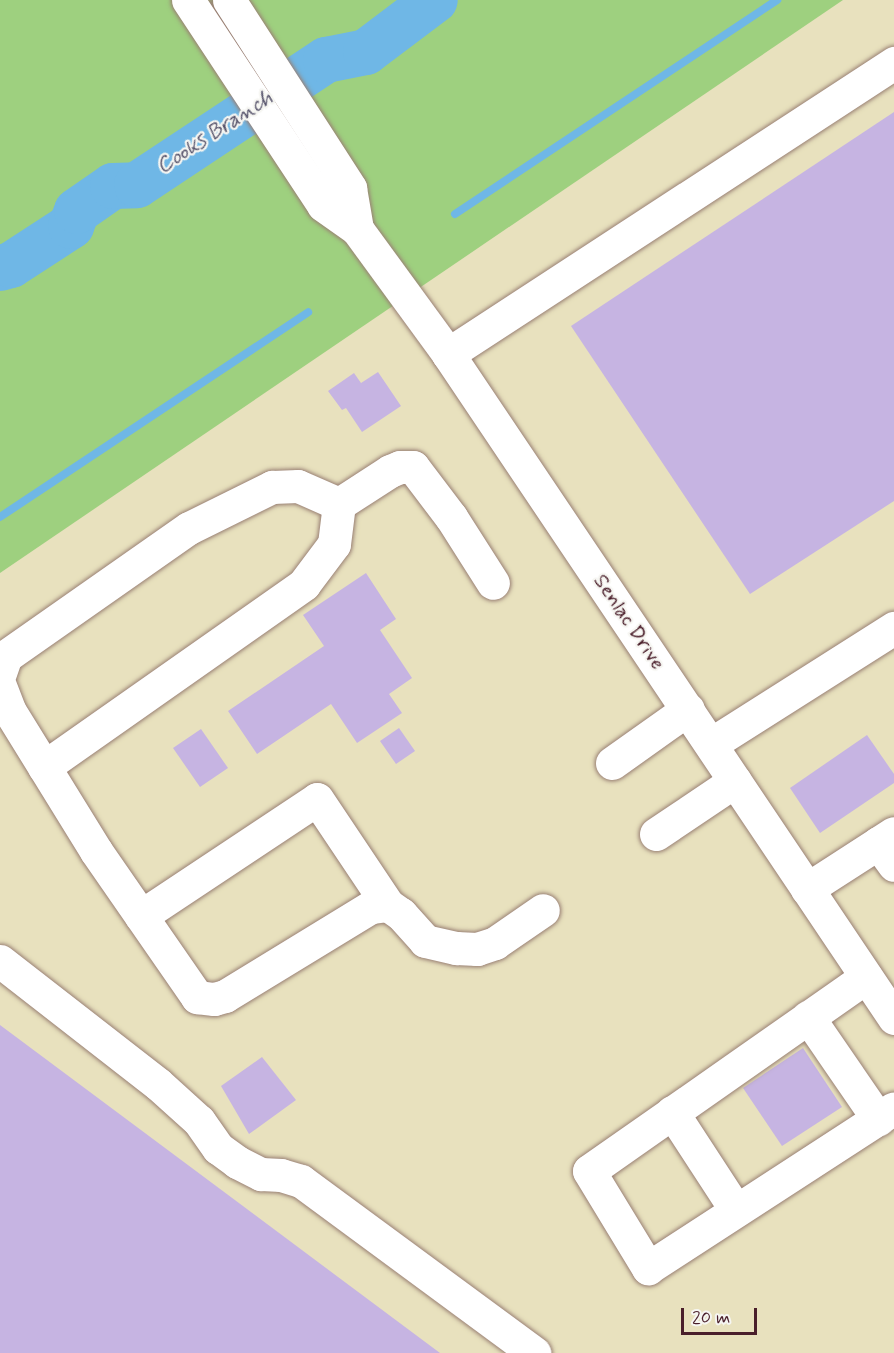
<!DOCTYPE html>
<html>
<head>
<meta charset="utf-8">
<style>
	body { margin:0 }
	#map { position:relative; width:894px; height:1353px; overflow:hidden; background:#e8e1be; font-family:Mynerve,sans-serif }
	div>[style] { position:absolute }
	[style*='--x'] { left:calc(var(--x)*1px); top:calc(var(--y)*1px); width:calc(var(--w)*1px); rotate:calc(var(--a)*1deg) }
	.green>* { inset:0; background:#9ed07f }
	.stream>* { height:8px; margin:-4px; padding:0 4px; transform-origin:4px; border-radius:4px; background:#6fb7e6 }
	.river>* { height:46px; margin:-23px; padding:0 23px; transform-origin:23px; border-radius:23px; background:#6fb7e6 }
	.building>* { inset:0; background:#c6b4e2 }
	.roads { filter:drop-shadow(0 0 2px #998074) drop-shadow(0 0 2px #998074) }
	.minor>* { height:33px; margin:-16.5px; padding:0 16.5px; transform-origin:16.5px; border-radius:16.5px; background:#fff }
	span { translate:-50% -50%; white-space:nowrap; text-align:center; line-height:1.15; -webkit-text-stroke:4.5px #f6f6f2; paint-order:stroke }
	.street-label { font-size:21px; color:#4a1f2b }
	.water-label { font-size:22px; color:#57546c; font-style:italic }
	.scale { position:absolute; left:681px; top:1308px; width:76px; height:27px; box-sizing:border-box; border:3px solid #4a1f2b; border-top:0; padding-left:8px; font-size:18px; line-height:21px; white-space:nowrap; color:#4a1f2b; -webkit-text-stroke:4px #f6f6f2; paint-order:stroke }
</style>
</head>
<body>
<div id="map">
	<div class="green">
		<div style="clip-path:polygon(0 0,843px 0,0 573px)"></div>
	</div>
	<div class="stream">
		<div style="--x:455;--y:214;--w:387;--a:-33.6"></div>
		<div style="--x:0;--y:517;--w:370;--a:-33.6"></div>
	</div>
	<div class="river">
		<div style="--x:0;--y:268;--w:11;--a:-15"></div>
		<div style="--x:11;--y:265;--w:72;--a:-33"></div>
		<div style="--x:71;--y:226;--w:16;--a:-68"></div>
		<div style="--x:77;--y:211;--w:44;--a:-34.8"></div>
		<div style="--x:113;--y:186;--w:24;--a:-2"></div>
		<div style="--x:137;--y:185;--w:227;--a:-33.5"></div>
		<div style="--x:326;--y:60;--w:41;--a:-11.3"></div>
		<div style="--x:366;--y:52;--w:86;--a:-37"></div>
	</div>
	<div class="building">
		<div style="clip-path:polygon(894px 112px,894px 501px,750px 594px,571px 326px)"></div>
		<div style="clip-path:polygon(378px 372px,401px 406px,362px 432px,346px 408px,342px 410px,328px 391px,354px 373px,361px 383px)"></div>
		<div style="clip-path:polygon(366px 573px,396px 619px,380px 630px,412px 678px,389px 694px,402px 713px,357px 743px,331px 704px,257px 754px,228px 711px,324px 646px,303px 615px)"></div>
		<div style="clip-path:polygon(399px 728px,415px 751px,396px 764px,380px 741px)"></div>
		<div style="clip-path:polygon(201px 729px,228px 768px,200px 787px,173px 748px)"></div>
		<div style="clip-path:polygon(867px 735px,894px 774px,894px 783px,820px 833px,790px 788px)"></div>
		<div style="clip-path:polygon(0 1025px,440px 1353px,0 1353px)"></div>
		<div style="clip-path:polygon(803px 1048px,842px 1107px,782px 1146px,743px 1088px)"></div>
		<div style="clip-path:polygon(262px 1057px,296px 1100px,249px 1134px,221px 1086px)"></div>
	</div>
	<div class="roads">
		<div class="minor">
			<div style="--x:188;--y:0;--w:245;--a:56.6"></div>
			<div style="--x:323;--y:205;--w:42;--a:35.2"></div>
			<div style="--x:357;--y:229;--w:155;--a:53.9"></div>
			<div style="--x:448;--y:354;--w:800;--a:56.11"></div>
			<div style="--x:229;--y:0;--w:224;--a:57.2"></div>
			<div style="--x:350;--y:188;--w:42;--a:80.3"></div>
			<div style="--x:448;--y:354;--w:533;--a:-33.12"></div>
			<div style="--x:339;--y:504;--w:61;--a:-32.9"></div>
			<div style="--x:390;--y:471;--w:11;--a:-22"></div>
			<div style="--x:400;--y:467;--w:13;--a:0"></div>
			<div style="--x:413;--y:467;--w:63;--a:52.8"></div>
			<div style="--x:451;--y:517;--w:78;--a:57.5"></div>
			<div style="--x:0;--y:673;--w:18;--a:-71"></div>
			<div style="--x:6;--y:656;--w:223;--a:-35"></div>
			<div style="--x:189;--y:528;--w:93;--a:-26.3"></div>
			<div style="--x:272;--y:487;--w:26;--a:-2"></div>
			<div style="--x:298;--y:486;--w:45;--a:23.7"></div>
			<div style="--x:0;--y:686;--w:26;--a:69"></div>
			<div style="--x:9;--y:710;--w:166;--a:58.3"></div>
			<div style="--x:96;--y:851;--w:178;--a:55.3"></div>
			<div style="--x:197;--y:997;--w:17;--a:7"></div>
			<div style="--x:214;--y:999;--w:11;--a:-15"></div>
			<div style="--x:225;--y:996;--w:171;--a:-31.4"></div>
			<div style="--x:371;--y:907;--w:17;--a:-7"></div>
			<div style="--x:388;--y:905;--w:16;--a:35"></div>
			<div style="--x:401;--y:914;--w:36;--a:48"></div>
			<div style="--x:425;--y:941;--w:32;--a:13"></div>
			<div style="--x:456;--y:948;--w:21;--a:3"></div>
			<div style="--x:477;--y:949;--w:19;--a:-18"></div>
			<div style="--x:495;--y:943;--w:58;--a:-34.5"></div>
			<div style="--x:711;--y:744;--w:217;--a:-32.4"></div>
			<div style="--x:612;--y:763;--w:93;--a:-35.4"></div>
			<div style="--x:44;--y:767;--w:318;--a:-35.1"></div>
			<div style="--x:304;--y:584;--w:50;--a:-53.1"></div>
			<div style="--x:334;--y:544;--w:40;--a:-82.9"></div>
			<div style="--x:656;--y:834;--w:95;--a:-33.9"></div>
			<div style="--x:878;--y:843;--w:27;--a:54"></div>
			<div style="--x:807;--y:889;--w:103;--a:-32.8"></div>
			<div style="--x:141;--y:916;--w:211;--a:-33.6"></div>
			<div style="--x:317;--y:799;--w:128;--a:56.2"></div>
			<div style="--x:0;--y:961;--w:200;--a:37.9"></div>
			<div style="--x:158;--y:1084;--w:55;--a:42.1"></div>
			<div style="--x:199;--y:1121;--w:33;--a:55"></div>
			<div style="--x:218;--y:1148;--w:24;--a:36"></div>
			<div style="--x:237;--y:1162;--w:27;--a:27"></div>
			<div style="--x:261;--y:1174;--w:20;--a:3"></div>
			<div style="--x:281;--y:1175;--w:21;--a:17"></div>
			<div style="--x:301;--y:1181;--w:290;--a:36.4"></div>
			<div style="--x:866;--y:977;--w:338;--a:145"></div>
			<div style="--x:589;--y:1171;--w:114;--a:58.7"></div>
			<div style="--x:648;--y:1268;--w:293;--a:-33"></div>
			<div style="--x:808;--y:1017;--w:124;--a:55.5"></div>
			<div style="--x:672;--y:1112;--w:117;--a:56.9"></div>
		</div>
	</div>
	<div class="street-label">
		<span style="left:629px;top:622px;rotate:56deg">Senlac Drive</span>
	</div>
	<div class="water-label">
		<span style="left:215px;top:133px;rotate:-33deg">Cooks Branch</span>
	</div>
	<div class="scale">20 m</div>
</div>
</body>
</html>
